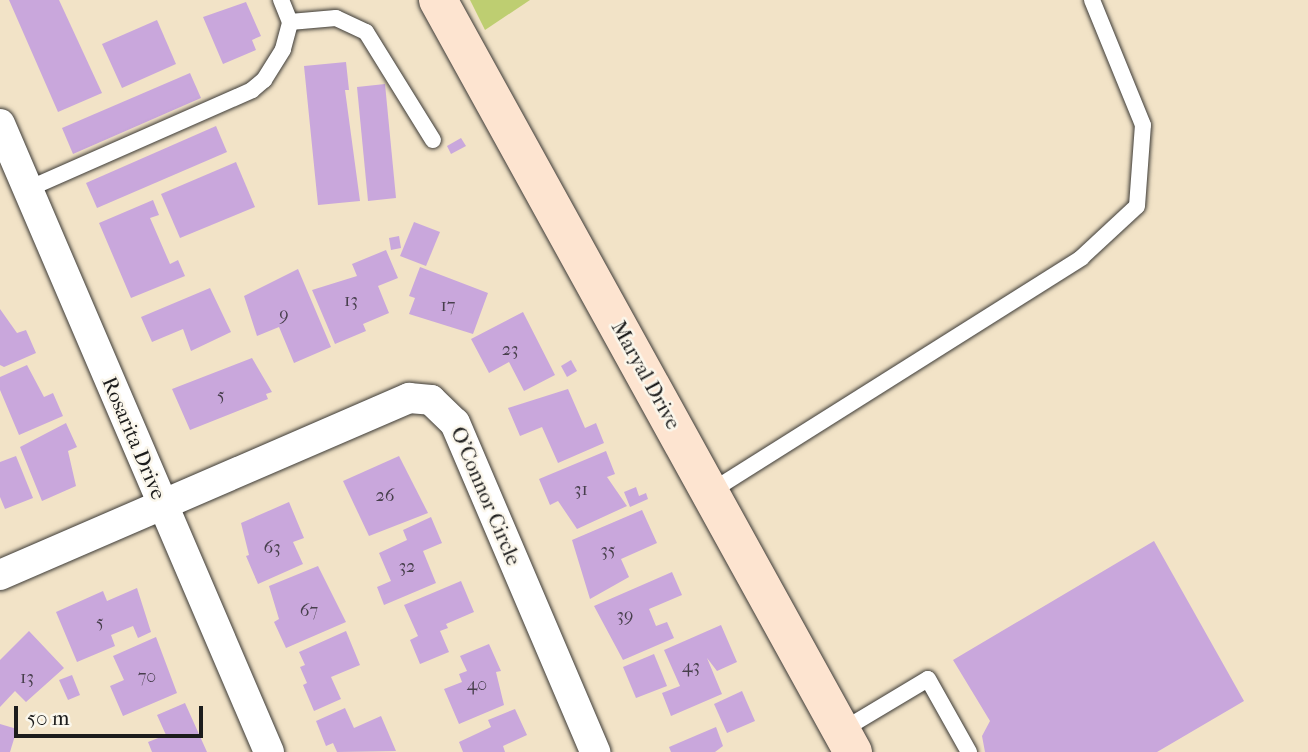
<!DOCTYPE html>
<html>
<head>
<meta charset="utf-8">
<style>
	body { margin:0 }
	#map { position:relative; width:1308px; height:752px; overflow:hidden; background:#f2e3c7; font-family:"IM FELL French Canon",serif }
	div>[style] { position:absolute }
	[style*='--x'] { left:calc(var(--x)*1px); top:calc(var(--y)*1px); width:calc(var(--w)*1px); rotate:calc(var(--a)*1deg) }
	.green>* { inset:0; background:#bece71 }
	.building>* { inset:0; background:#c9a7dc }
	.roads { filter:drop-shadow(0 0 2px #3c3a36) drop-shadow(0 0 2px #3c3a36) }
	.lane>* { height:16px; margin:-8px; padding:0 8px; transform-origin:8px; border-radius:8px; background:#fff }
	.street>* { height:30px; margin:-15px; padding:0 15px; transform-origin:15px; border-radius:15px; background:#fff }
	.secondary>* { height:38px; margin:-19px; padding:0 19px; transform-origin:19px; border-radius:19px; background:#fde4d0 }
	span { translate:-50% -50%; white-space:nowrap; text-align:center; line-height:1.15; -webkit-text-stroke:5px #fbf7ec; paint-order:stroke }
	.number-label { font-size:18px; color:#473f4c }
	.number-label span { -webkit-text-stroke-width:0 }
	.street-label { font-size:21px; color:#1c1c1c }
	.scale { position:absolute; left:14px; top:706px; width:189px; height:32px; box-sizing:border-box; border:4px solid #1c1c1c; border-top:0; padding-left:9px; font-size:21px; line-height:24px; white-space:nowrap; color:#1c1c1c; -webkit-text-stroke:5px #fbf7ec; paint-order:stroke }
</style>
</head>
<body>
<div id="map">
	<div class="green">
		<div style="clip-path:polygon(470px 0,530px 0,485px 30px)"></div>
	</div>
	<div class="building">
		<div style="clip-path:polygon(9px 0,59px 0,102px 93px,58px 112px)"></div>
		<div style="clip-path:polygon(246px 2px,261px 36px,252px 40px,256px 50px,223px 64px,203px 17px)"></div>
		<div style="clip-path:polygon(157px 20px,176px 64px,122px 88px,102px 44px)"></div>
		<div style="clip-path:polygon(346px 62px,349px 90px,345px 90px,360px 201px,318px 205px,304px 66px)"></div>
		<div style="clip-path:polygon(190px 73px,201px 98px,73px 154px,62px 128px)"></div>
		<div style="clip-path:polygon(385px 84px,396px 198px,368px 201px,357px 87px)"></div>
		<div style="clip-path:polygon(216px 126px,227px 152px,97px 208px,86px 183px)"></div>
		<div style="clip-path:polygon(461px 138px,466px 146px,451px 154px,447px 146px)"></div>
		<div style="clip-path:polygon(236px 162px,255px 207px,180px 238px,161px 194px)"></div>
		<div style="clip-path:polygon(153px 200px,159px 215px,150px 218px,170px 264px,178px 260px,185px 276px,131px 298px,99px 223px)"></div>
		<div style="clip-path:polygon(414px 222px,440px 232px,426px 266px,400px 256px)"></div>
		<div style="clip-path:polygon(399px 236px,401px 248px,391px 250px,389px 238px)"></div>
		<div style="clip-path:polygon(386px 250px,398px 278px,378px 286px,389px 313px,363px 324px,366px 331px,335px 344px,312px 290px,357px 276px,352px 264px)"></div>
		<div style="clip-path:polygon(420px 267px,488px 293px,473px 334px,409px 314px,415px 298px,409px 296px)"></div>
		<div style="clip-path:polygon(298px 269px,331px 347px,294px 363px,279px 327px,257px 336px,244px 296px)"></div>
		<div style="clip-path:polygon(210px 288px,231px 332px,191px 351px,183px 329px,152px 342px,141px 317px)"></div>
		<div style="clip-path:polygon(0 309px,17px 333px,26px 330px,36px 353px,4px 367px,0 365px)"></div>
		<div style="clip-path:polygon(523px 312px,555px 375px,524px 391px,509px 362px,489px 373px,471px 339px)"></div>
		<div style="clip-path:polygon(252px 358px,272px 392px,266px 394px,268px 399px,190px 430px,172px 389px)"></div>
		<div style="clip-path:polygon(571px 360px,577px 371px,567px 377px,561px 366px)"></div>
		<div style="clip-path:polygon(27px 365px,44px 397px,53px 393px,63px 416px,19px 435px,0 390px,0 377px)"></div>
		<div style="clip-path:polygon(568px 389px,585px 428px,596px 423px,604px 443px,558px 463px,542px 427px,520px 436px,508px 408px)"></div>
		<div style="clip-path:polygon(66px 423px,77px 447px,68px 451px,76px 486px,42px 501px,20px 447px)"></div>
		<div style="clip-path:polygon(606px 451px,615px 474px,607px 477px,627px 506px,577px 529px,558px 501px,550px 505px,539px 479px)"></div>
		<div style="clip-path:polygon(16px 456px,33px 498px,5px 509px,0 497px,0 462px)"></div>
		<div style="clip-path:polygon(399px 456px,428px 513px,369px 536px,343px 481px)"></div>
		<div style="clip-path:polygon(636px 487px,639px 496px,646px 493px,648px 499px,630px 507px,624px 492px)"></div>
		<div style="clip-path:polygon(289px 502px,304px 538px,293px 542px,303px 564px,258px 584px,246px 556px,249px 555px,241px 523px)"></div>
		<div style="clip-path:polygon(642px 510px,657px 543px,621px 559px,629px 577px,590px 599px,572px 540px)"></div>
		<div style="clip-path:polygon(431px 517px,442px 543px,423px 551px,436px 583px,384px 605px,377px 587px,391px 581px,379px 553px,407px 540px,403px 530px)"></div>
		<div style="clip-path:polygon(1154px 541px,1244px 701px,1157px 752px,985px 752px,982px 736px,990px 721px,953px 660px)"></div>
		<div style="clip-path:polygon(318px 566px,346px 622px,286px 648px,274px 622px,279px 619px,269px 586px)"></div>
		<div style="clip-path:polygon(672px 572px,682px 595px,649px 609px,656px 626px,667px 622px,674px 638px,623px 660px,594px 606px)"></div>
		<div style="clip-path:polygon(461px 581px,474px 612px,446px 624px,448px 628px,440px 631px,449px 652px,420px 664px,410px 640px,418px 636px,404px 605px)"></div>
		<div style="clip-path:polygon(137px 588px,151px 632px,138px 638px,133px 626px,111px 635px,115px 646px,77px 662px,56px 612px,103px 591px,107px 601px)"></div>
		<div style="clip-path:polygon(721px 625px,737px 662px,717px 671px,707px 658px,722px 694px,671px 716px,662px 693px,680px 686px,664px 650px)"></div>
		<div style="clip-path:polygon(29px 631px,64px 668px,26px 702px,15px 691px,0 707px,0 660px)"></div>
		<div style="clip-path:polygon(346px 631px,360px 665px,331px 677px,341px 699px,314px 711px,303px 685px,307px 683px,300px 667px,305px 665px,299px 652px)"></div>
		<div style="clip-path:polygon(156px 637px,177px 693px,123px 716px,110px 686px,124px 680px,113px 656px)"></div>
		<div style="clip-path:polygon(489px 644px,501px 671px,496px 672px,504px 705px,459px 724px,444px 689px,462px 682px,459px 674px,467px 671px,460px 656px)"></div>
		<div style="clip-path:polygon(654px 654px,667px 686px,636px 698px,623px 667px)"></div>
		<div style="clip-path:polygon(72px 675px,80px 695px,68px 700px,59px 680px)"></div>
		<div style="clip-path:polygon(742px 691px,755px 721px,727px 733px,714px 704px)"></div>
		<div style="clip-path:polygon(185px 703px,207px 752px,152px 752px,148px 742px,166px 735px,157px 715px)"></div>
		<div style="clip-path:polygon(345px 708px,354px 728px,381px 716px,396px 751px,337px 752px,333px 743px,326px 746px,316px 721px)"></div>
		<div style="clip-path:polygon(515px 709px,527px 735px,503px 746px,505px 752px,463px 752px,459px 742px,491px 727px,488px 720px)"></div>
		<div style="clip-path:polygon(0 724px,17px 729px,10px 752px,0 752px)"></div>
		<div style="clip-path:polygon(716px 727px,723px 746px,715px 752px,671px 752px,669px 747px)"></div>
	</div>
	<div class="roads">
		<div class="lane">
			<div style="--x:290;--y:22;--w:46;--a:-5"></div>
			<div style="--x:336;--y:18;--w:33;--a:25"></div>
			<div style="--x:366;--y:32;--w:127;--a:58.2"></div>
			<div style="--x:28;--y:189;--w:245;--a:-23.8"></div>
			<div style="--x:252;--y:90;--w:16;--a:-40"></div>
			<div style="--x:264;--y:80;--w:36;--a:-58"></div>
			<div style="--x:283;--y:49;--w:28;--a:-75"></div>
			<div style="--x:290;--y:22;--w:24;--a:-112"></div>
			<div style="--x:710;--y:492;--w:439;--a:-32.2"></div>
			<div style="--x:1081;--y:258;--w:76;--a:-42.9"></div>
			<div style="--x:1137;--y:206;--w:81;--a:-85.8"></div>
			<div style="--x:1143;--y:125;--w:135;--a:-112.2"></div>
			<div style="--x:841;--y:731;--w:101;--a:-30.9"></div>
			<div style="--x:928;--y:679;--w:84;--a:60.7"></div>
		</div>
		<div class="street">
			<div style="--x:0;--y:124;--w:683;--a:66.81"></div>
			<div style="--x:0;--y:575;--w:446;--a:-23.4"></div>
			<div style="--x:409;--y:398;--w:22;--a:5"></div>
			<div style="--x:431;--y:400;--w:33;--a:44"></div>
			<div style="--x:455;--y:423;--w:358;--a:66.9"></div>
		</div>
		<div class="secondary">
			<div style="--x:438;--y:0;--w:859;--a:61.11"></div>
		</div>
	</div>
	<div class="number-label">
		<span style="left:351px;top:301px">13</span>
		<span style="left:448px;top:306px">17</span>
		<span style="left:284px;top:315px">9</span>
		<span style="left:510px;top:350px">23</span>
		<span style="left:221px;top:396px">5</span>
		<span style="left:581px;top:490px">31</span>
		<span style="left:385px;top:496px">26</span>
		<span style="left:272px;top:548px">63</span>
		<span style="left:608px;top:551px">35</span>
		<span style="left:407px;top:567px">32</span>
		<span style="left:309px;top:611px">67</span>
		<span style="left:625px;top:616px">39</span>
		<span style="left:100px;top:623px">5</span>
		<span style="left:691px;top:667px">43</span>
		<span style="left:147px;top:677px">70</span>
		<span style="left:27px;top:678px">13</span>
		<span style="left:477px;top:685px">40</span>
	</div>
	<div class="street-label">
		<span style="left:646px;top:375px;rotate:61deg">Maryal Drive</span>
		<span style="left:134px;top:438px;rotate:67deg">Rosarita Drive</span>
		<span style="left:486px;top:496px;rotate:67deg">O'Connor Circle</span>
	</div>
	<div class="scale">50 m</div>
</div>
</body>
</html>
